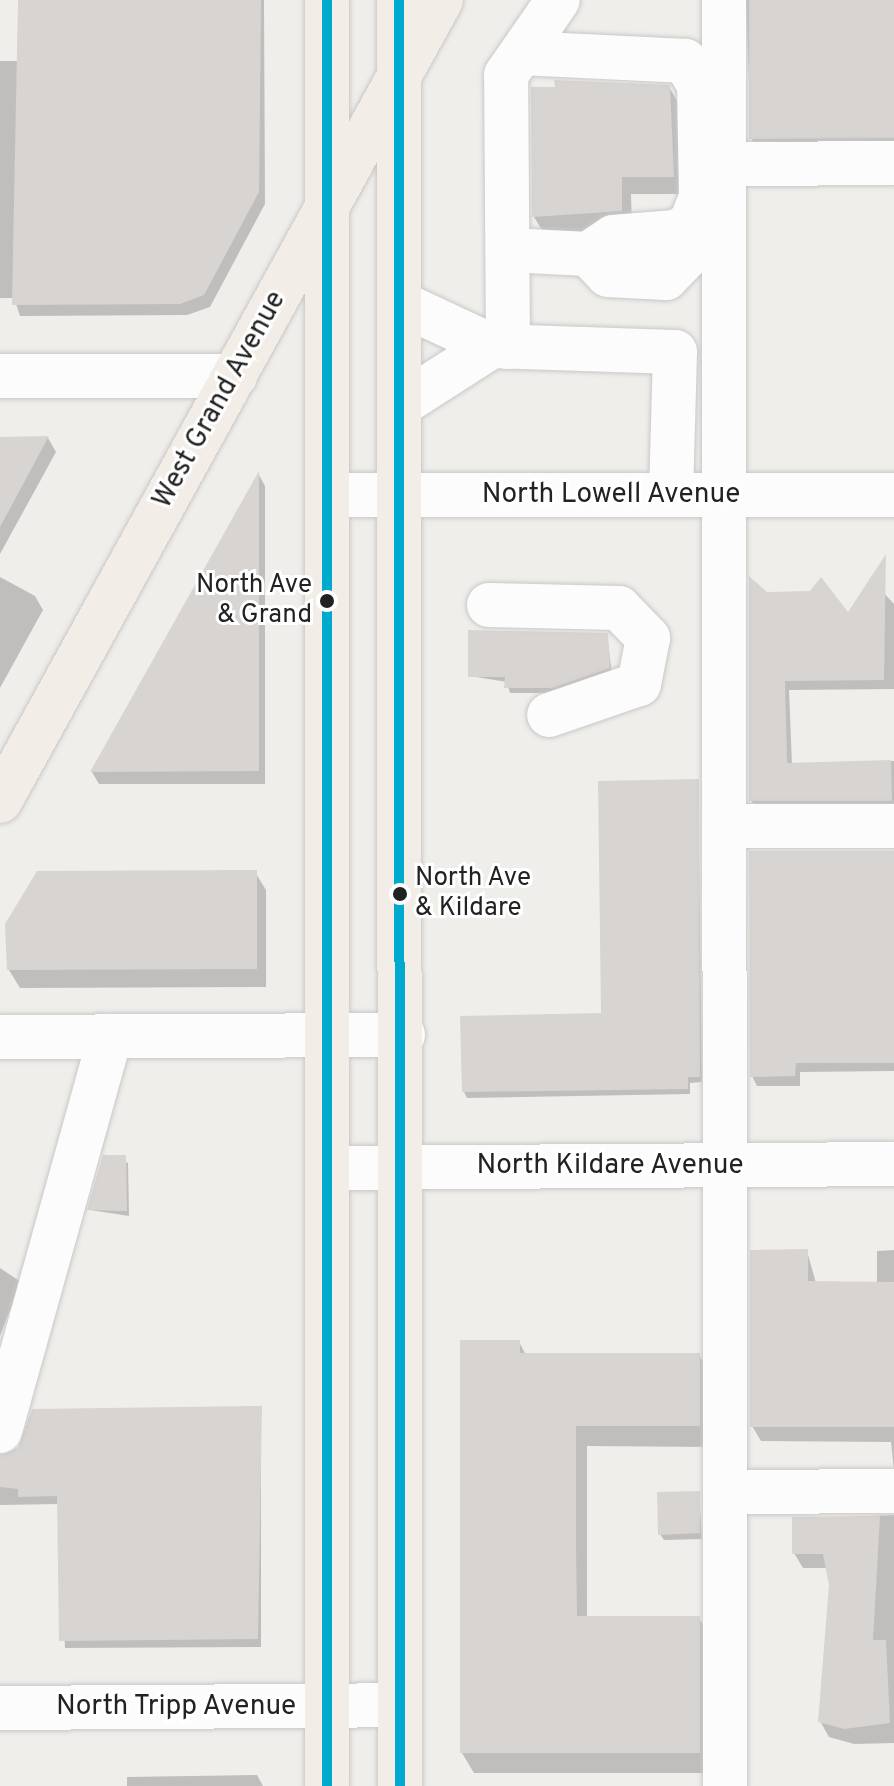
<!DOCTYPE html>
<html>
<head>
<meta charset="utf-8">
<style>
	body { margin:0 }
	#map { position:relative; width:894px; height:1786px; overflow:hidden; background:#f0eeeb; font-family:Overpass,sans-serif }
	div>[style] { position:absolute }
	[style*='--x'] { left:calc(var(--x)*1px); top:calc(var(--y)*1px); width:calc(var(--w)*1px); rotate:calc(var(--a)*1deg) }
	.shadow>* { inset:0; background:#0003 }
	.building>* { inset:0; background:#d7d4d2 }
	.roads { filter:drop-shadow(0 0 2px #c9c8c7) drop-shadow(0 0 2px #c9c8c7) }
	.minor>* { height:44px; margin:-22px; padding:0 22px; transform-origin:22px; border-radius:22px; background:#fdfcfc }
	.major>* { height:44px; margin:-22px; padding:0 22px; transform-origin:22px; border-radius:22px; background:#f3ede7 }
	.bus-1>* { height:10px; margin:-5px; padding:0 5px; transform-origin:5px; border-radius:5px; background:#00a9ce }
	.dots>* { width:22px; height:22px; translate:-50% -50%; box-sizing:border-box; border:4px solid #fff; border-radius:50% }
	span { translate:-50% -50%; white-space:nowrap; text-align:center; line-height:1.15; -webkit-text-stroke:6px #fff; paint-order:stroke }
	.bus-label { font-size:26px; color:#222 }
	.right { translate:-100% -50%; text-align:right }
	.left { translate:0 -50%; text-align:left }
	.street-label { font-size:28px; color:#222 }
</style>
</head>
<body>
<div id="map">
	<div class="shadow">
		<div style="clip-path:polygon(19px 0,264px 0,265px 204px,210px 307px,187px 315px,20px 316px,14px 298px,0 298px,0 61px,17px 61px)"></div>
		<div style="clip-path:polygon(746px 0,894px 0,894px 160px,764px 161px,751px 138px)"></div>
		<div style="clip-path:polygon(669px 87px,680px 106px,683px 194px,631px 194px,632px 229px,545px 235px,534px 217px)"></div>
		<div style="clip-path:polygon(48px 438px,56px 452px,0 554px,0 439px)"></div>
		<div style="clip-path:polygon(259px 475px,265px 486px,265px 784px,99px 784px,92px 772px)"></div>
		<div style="clip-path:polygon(0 577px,35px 596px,43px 610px,0 688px)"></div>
		<div style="clip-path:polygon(872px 580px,894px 604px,894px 689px,789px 690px,792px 764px,894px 761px,894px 810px,757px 810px,751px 800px,767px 595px,848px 616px)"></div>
		<div style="clip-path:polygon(607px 635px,612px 674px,556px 693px,510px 693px,507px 682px,470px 676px)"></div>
		<div style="clip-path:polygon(698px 781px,702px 1082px,690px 1083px,690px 1094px,467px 1098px,464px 1092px,603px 1015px)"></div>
		<div style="clip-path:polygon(894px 853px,894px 1071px,800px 1072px,800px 1086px,757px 1086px,752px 1076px)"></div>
		<div style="clip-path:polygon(255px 872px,266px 890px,266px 987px,20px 988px,9px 970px)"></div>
		<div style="clip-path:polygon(104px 1157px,128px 1163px,129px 1216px,90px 1210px)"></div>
		<div style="clip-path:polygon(894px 1250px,894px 1471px,891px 1442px,761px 1441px,752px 1426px,807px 1251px,816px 1283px,877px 1284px,877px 1251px)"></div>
		<div style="clip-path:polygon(0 1268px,21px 1282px,0 1336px)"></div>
		<div style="clip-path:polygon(519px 1342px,526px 1355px,699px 1355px,711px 1375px,711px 1447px,587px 1446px,587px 1618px,699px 1618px,711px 1639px,711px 1773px,474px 1773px,462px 1753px)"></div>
		<div style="clip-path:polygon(261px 1408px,261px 1647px,65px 1648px,59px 1504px,0 1505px,0 1455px)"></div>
		<div style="clip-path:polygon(699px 1493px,702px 1539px,664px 1540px,660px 1534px)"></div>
		<div style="clip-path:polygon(894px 1515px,894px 1743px,854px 1744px,829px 1737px,820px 1721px,831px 1585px,828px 1568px,803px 1568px,794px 1553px,794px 1519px)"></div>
		<div style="clip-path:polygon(257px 1775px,263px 1786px,127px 1786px,127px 1777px)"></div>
	</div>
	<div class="building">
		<div style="clip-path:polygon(18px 0,261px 0,259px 192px,204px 295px,180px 304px,12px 305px)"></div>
		<div style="clip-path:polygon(749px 0,894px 0,894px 138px,749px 139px)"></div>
		<div style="clip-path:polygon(554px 80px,670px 85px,674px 177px,622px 177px,622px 211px,532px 217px,531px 87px,555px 87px)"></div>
		<div style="clip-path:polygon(49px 436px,0 527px,0 437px)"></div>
		<div style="clip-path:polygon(259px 471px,259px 771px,90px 772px,150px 665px)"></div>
		<div style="clip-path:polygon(886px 554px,884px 680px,785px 681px,787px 763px,891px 760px,892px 801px,749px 801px,749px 576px,767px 592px,810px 591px,821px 577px,848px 612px)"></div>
		<div style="clip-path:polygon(468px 630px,608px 633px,610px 668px,552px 688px,504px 688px,505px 677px,468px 677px)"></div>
		<div style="clip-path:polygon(699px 779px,700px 1077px,688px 1077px,688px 1089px,462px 1092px,460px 1016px,601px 1013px,598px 781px)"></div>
		<div style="clip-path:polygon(749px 851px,894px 851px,894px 1063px,796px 1063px,795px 1076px,750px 1077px)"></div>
		<div style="clip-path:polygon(257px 870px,257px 969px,7px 970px,5px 924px,37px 871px)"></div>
		<div style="clip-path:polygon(103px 1155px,126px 1155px,127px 1211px,87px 1210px)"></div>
		<div style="clip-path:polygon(808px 1249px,808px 1281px,894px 1282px,894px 1427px,750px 1427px,750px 1250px)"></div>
		<div style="clip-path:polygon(460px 1340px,520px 1340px,520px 1353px,700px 1353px,700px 1426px,576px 1426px,576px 1544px,577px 1616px,700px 1616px,700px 1753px,460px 1753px)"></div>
		<div style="clip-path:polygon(262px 1406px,258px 1639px,59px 1641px,57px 1496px,18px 1497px,18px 1489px,0 1487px,0 1455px,18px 1448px,32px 1409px)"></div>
		<div style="clip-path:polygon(700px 1491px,700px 1533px,658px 1535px,657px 1492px)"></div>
		<div style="clip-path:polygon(880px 1516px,873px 1640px,886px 1640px,890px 1723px,844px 1729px,818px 1722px,829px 1585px,823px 1554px,792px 1554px,792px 1517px)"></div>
	</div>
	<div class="roads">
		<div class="minor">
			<div style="--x:724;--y:0;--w:1786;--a:89.97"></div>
			<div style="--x:724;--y:164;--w:170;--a:-0.3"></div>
			<div style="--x:508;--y:250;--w:80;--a:2.9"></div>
			<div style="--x:588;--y:254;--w:30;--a:-34"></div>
			<div style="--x:613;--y:237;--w:63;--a:-4.5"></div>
			<div style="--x:676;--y:232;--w:17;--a:-31"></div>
			<div style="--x:691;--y:223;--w:28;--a:-69"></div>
			<div style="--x:701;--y:197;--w:112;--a:-91"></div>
			<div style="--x:699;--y:85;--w:28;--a:-120"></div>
			<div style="--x:685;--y:61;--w:163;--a:-177.2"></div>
			<div style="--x:588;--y:254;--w:29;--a:46"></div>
			<div style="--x:608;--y:275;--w:58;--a:3"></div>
			<div style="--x:666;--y:278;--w:28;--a:-46"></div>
			<div style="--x:685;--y:258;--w:36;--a:-80"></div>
			<div style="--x:402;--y:304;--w:99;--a:25"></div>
			<div style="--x:492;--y:346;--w:183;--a:1.9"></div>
			<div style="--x:675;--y:352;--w:143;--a:91.6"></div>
			<div style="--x:508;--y:347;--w:272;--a:-90.4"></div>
			<div style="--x:506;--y:75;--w:91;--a:-55.3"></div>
			<div style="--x:0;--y:376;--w:235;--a:0"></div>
			<div style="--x:403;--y:403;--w:106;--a:-32.6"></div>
			<div style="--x:327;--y:495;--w:567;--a:0"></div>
			<div style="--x:489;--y:605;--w:130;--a:1.3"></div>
			<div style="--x:619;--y:608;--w:42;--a:46"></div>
			<div style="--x:648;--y:638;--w:47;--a:101.1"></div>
			<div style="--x:639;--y:684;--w:95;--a:161"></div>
			<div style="--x:724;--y:826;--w:170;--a:0"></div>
			<div style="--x:0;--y:1037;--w:403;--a:-0.3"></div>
			<div style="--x:327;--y:1168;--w:567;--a:-0.4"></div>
			<div style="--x:0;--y:1431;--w:410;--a:-74.4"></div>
			<div style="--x:725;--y:1492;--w:169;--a:-0.3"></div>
			<div style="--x:0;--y:1708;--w:400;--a:-0.4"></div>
		</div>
		<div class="major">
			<div style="--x:327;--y:0;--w:1786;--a:90"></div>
			<div style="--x:399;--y:0;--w:1786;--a:89.97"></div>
			<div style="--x:0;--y:801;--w:914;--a:-61.16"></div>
		</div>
	</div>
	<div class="bus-1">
		<div style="--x:327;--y:0;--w:1786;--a:90"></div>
		<div style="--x:399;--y:0;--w:1786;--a:89.97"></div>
	</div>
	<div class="dots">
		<div style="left:327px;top:601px;background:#222"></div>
		<div style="left:400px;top:894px;background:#222"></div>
	</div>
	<div class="bus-label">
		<span class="right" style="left:312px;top:601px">North Ave<br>&amp; Grand</span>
		<span class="left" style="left:415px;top:894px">North Ave<br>&amp; Kildare</span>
	</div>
	<div class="street-label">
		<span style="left:220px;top:400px;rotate:-61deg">West Grand Avenue</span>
		<span style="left:611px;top:495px">North Lowell Avenue</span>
		<span style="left:610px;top:1166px">North Kildare Avenue</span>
		<span style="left:176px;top:1707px">North Tripp Avenue</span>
	</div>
</div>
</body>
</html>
